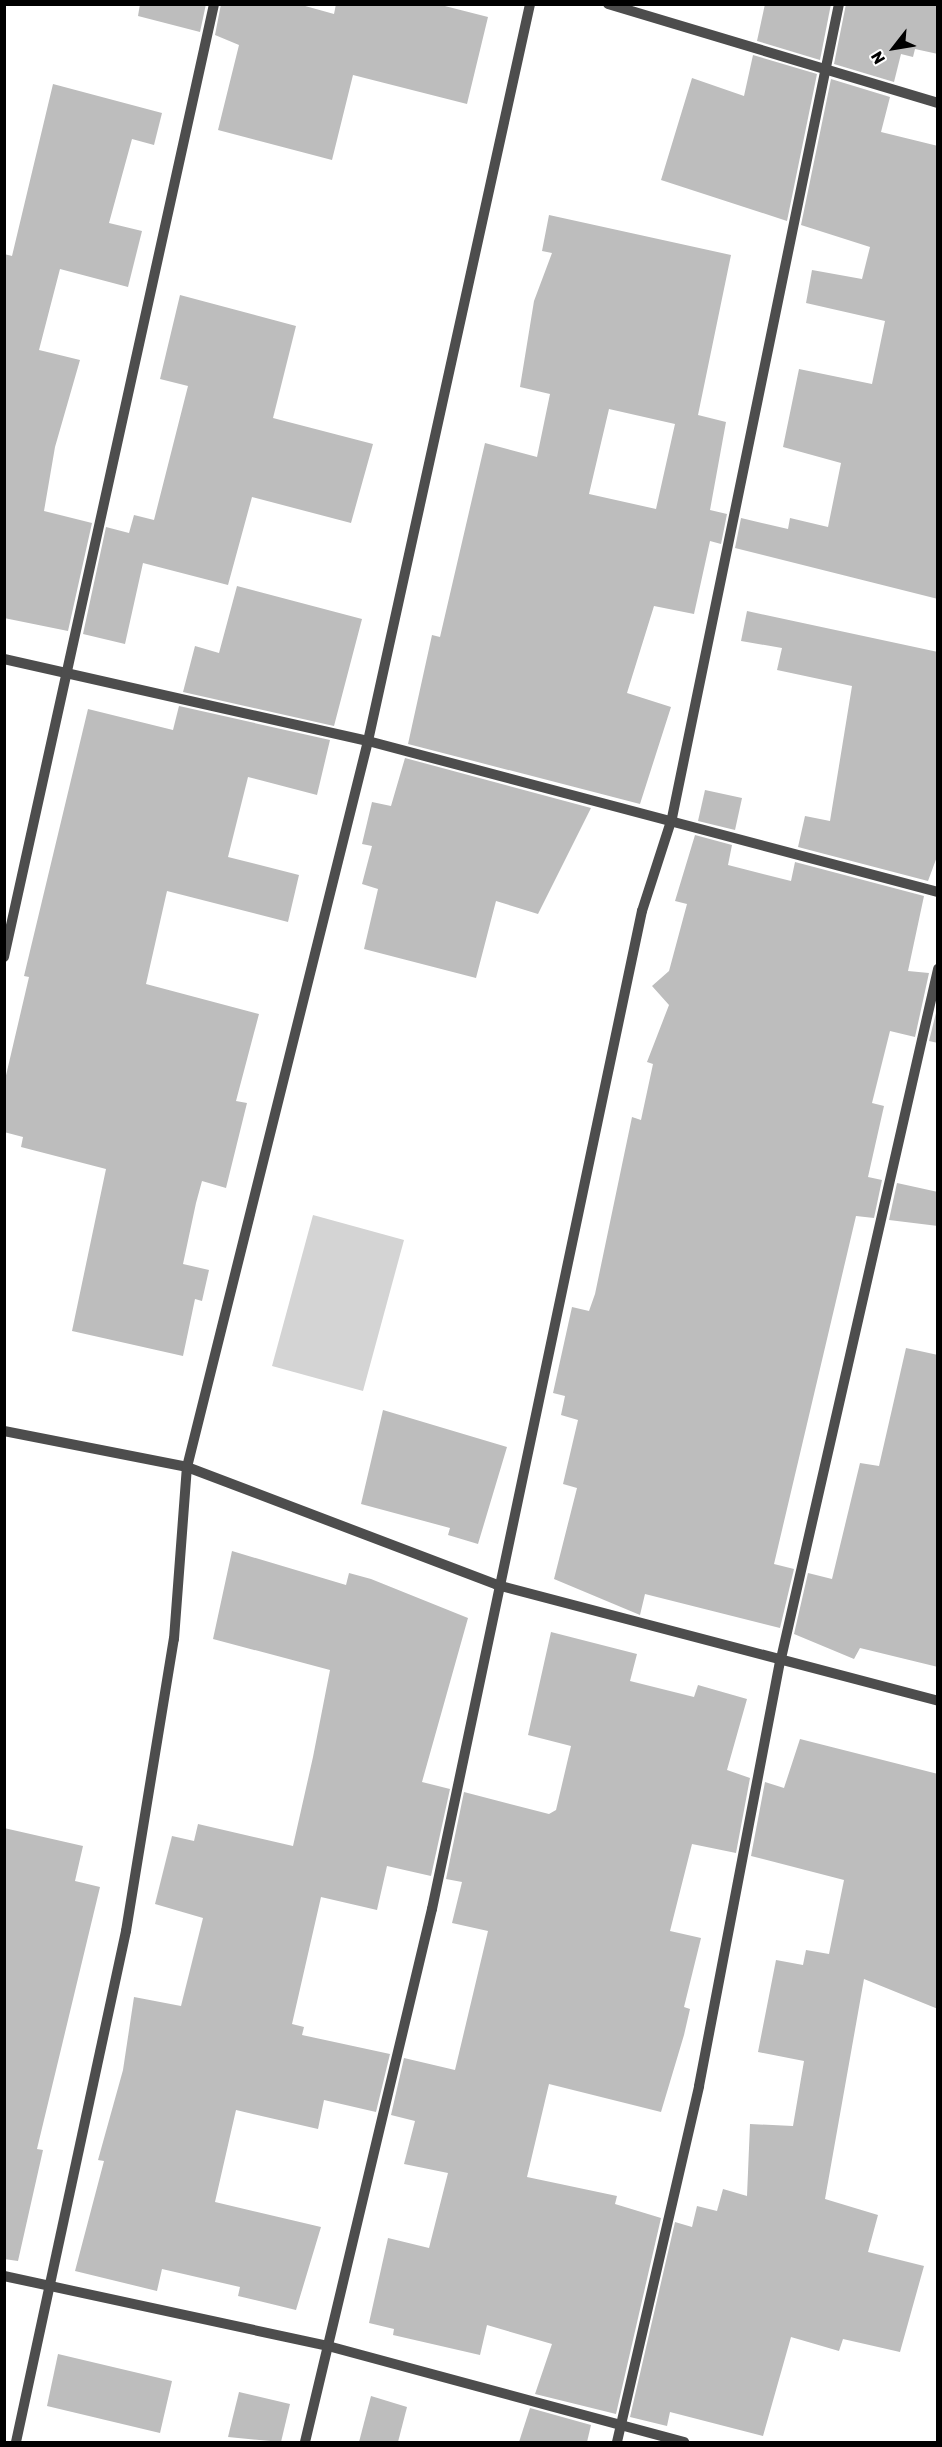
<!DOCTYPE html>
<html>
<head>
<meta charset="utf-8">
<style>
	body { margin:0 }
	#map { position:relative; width:942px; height:2447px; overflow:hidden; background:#fff; font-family:Rubik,sans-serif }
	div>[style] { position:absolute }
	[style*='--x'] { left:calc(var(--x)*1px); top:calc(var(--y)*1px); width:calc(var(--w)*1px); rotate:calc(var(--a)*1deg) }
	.green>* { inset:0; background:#d4d4d4 }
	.building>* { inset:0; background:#bdbdbd }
	.minor>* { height:10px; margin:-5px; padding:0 5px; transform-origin:5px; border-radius:5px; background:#4d4d4d }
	span { translate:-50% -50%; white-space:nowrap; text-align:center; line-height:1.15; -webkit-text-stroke:6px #fff; paint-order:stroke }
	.frame { position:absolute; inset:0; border:6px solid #000; pointer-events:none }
	.north { position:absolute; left:864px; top:18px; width:60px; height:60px; -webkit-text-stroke:4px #fff; paint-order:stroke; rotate:239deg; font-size:16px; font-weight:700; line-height:24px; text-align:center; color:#000 }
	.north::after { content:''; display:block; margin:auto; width:21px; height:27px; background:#000; clip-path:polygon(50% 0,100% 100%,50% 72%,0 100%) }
</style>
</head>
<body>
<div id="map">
	<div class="green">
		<div style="clip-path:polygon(313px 1215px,404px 1240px,363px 1391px,272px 1366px)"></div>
	</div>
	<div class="building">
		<div style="clip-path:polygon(140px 4px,206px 4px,200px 32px,138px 16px)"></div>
		<div style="clip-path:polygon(221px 4px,298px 4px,334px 14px,336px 4px,437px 4px,488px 17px,467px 104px,353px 75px,332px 160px,218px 130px,239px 45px,215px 35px)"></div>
		<div style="clip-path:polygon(765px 4px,831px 4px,820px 60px,757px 41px)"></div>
		<div style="clip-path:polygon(846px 4px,938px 4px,938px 54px,915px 49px,913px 57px,901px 54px,894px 82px,834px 64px)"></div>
		<div style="clip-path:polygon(753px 55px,817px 74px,787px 221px,661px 180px,692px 78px,744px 96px)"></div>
		<div style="clip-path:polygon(831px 79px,890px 97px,881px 132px,938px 146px,938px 599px,735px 548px,741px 518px,788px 529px,790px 518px,828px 527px,841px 463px,783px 447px,799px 369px,872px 384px,885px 321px,806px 303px,812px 270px,862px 279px,870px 247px,801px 225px)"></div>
		<div style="clip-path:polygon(53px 84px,162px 113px,154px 145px,132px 139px,109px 223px,142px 231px,128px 287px,60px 269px,39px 350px,80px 360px,55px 447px,44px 511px,92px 523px,68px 631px,4px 618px,4px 254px,12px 256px)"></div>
		<div style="clip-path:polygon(evenodd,549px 215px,731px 255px,698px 415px,726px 422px,710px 510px,727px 514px,721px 544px,710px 541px,694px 614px,654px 606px,627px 693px,671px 707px,640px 804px,408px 744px,432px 635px,440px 637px,485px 443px,537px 457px,550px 394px,520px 387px,534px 301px,552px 253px,542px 251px,549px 215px,609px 409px,675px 424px,656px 509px,589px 494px,609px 409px)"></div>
		<div style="clip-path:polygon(180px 295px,296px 326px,273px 418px,373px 444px,351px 523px,252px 497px,228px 585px,143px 563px,125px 644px,83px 634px,106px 527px,129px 533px,134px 515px,154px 520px,188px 386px,160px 379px)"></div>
		<div style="clip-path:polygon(237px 586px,362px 619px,334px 726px,183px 692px,195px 646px,219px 653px)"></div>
		<div style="clip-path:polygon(747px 611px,938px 652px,938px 854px,928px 881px,798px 847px,805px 816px,830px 821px,852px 686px,777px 670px,782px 648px,741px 641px)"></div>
		<div style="clip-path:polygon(179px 706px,330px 740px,317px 795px,248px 777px,228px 857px,299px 875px,288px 922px,167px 891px,146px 984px,259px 1014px,236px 1101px,247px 1103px,226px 1188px,202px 1181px,196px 1203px,183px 1264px,209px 1270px,202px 1301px,195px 1299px,183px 1356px,72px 1331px,106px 1169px,21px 1147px,23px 1137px,4px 1132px,4px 1084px,29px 977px,24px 976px,88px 709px,173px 730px)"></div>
		<div style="clip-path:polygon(405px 758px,591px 808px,538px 914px,496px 901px,476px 978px,364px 949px,378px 889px,362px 884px,372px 846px,362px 844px,372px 802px,391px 806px)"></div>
		<div style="clip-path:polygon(705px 790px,742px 798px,735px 830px,698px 821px)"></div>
		<div style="clip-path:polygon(695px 835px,732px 845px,728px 865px,791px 881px,795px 862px,924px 896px,908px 971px,929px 973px,915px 1037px,890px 1031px,872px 1103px,884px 1106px,868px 1177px,882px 1180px,874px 1218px,856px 1216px,774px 1564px,794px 1569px,780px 1628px,645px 1594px,640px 1615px,554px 1579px,577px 1488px,563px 1484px,578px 1420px,561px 1415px,565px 1396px,553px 1393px,572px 1307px,589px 1311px,595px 1294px,632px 1117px,641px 1120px,653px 1064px,647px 1062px,669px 1005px,652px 986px,669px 971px,687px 904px,675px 901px)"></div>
		<div style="clip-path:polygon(938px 1005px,938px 1043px,929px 1041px)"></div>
		<div style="clip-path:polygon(897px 1183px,938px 1192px,938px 1226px,889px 1220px)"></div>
		<div style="clip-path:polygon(906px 1348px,938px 1355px,938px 1667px,860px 1648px,854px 1659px,794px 1634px,808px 1573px,832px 1579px,860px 1463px,879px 1466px)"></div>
		<div style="clip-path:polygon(383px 1410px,507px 1447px,478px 1544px,448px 1535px,450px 1528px,361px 1504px)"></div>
		<div style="clip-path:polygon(232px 1551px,346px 1585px,349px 1573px,371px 1579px,468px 1618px,422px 1782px,450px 1789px,431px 1876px,387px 1866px,377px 1910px,321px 1897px,292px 2024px,304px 2027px,302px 2035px,390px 2054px,376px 2112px,324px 2100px,318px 2129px,236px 2110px,215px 2202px,321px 2227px,296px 2310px,238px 2296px,240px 2287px,162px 2269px,157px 2291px,75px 2271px,104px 2161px,98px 2160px,123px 2070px,134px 1997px,181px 2006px,203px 1918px,155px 1904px,172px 1836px,194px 1841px,198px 1824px,293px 1846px,313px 1757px,330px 1670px,213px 1639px)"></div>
		<div style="clip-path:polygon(551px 1632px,637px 1654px,630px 1681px,694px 1697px,698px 1685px,747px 1699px,727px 1770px,750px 1778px,736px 1853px,692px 1844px,670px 1931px,701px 1938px,684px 2007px,690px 2009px,684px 2035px,661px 2112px,549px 2084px,527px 2177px,617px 2196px,615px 2204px,661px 2218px,616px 2414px,535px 2394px,552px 2344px,487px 2325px,480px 2355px,393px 2335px,394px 2329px,369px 2323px,388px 2238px,429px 2248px,448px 2173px,404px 2164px,415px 2121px,391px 2115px,404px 2058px,455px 2070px,488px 1931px,452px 1923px,462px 1882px,446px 1879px,464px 1792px,549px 1814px,556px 1810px,571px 1746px,528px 1735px)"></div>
		<div style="clip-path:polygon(800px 1739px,938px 1774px,938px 2009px,864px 1979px,825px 2199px,878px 2215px,868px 2252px,924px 2266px,900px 2352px,843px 2339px,839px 2351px,791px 2337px,763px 2436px,670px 2412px,667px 2426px,630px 2417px,675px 2222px,692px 2227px,697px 2206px,717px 2211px,723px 2189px,747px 2196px,750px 2124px,793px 2126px,804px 2061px,758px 2052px,776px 1960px,803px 1965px,806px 1950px,829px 1954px,844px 1880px,751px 1856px,765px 1782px,784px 1788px)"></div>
		<div style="clip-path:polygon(4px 1828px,83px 1846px,75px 1881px,100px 1887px,37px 2149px,43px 2150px,18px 2261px,4px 2259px)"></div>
		<div style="clip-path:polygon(58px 2354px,172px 2381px,160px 2433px,47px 2406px)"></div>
		<div style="clip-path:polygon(239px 2392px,290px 2404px,281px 2442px,228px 2437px)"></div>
		<div style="clip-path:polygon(371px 2396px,407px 2407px,398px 2442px,359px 2442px)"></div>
		<div style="clip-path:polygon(530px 2408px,591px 2425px,587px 2442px,519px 2442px)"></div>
	</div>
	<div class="minor">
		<div style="--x:608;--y:4;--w:345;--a:16.7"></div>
		<div style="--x:4;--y:659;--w:373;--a:12.7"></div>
		<div style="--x:368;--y:741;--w:590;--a:14.84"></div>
		<div style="--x:4;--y:957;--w:976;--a:-77.57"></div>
		<div style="--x:4;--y:1431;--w:187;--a:11.1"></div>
		<div style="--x:187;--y:1467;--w:332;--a:20.8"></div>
		<div style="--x:497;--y:1585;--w:456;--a:14.7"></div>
		<div style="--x:4;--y:2276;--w:331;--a:12.2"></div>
		<div style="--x:328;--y:2346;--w:369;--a:15.1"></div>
		<div style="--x:16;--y:2442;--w:523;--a:-77.85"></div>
		<div style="--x:126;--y:1931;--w:296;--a:-80.7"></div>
		<div style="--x:174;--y:1639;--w:172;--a:-85.7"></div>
		<div style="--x:187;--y:1467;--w:748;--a:-76"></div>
		<div style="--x:368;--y:741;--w:755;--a:-77.6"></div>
		<div style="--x:305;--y:2442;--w:548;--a:-76.6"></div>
		<div style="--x:432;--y:1909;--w:1020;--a:-78.12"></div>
		<div style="--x:642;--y:911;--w:98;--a:-72.1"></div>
		<div style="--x:672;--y:818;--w:831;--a:-78.41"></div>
		<div style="--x:617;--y:2442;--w:365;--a:-77"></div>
		<div style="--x:699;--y:2086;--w:431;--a:-79.2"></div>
		<div style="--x:780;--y:1663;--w:712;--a:-77.17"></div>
	</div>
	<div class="frame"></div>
	<div class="north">N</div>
</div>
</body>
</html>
